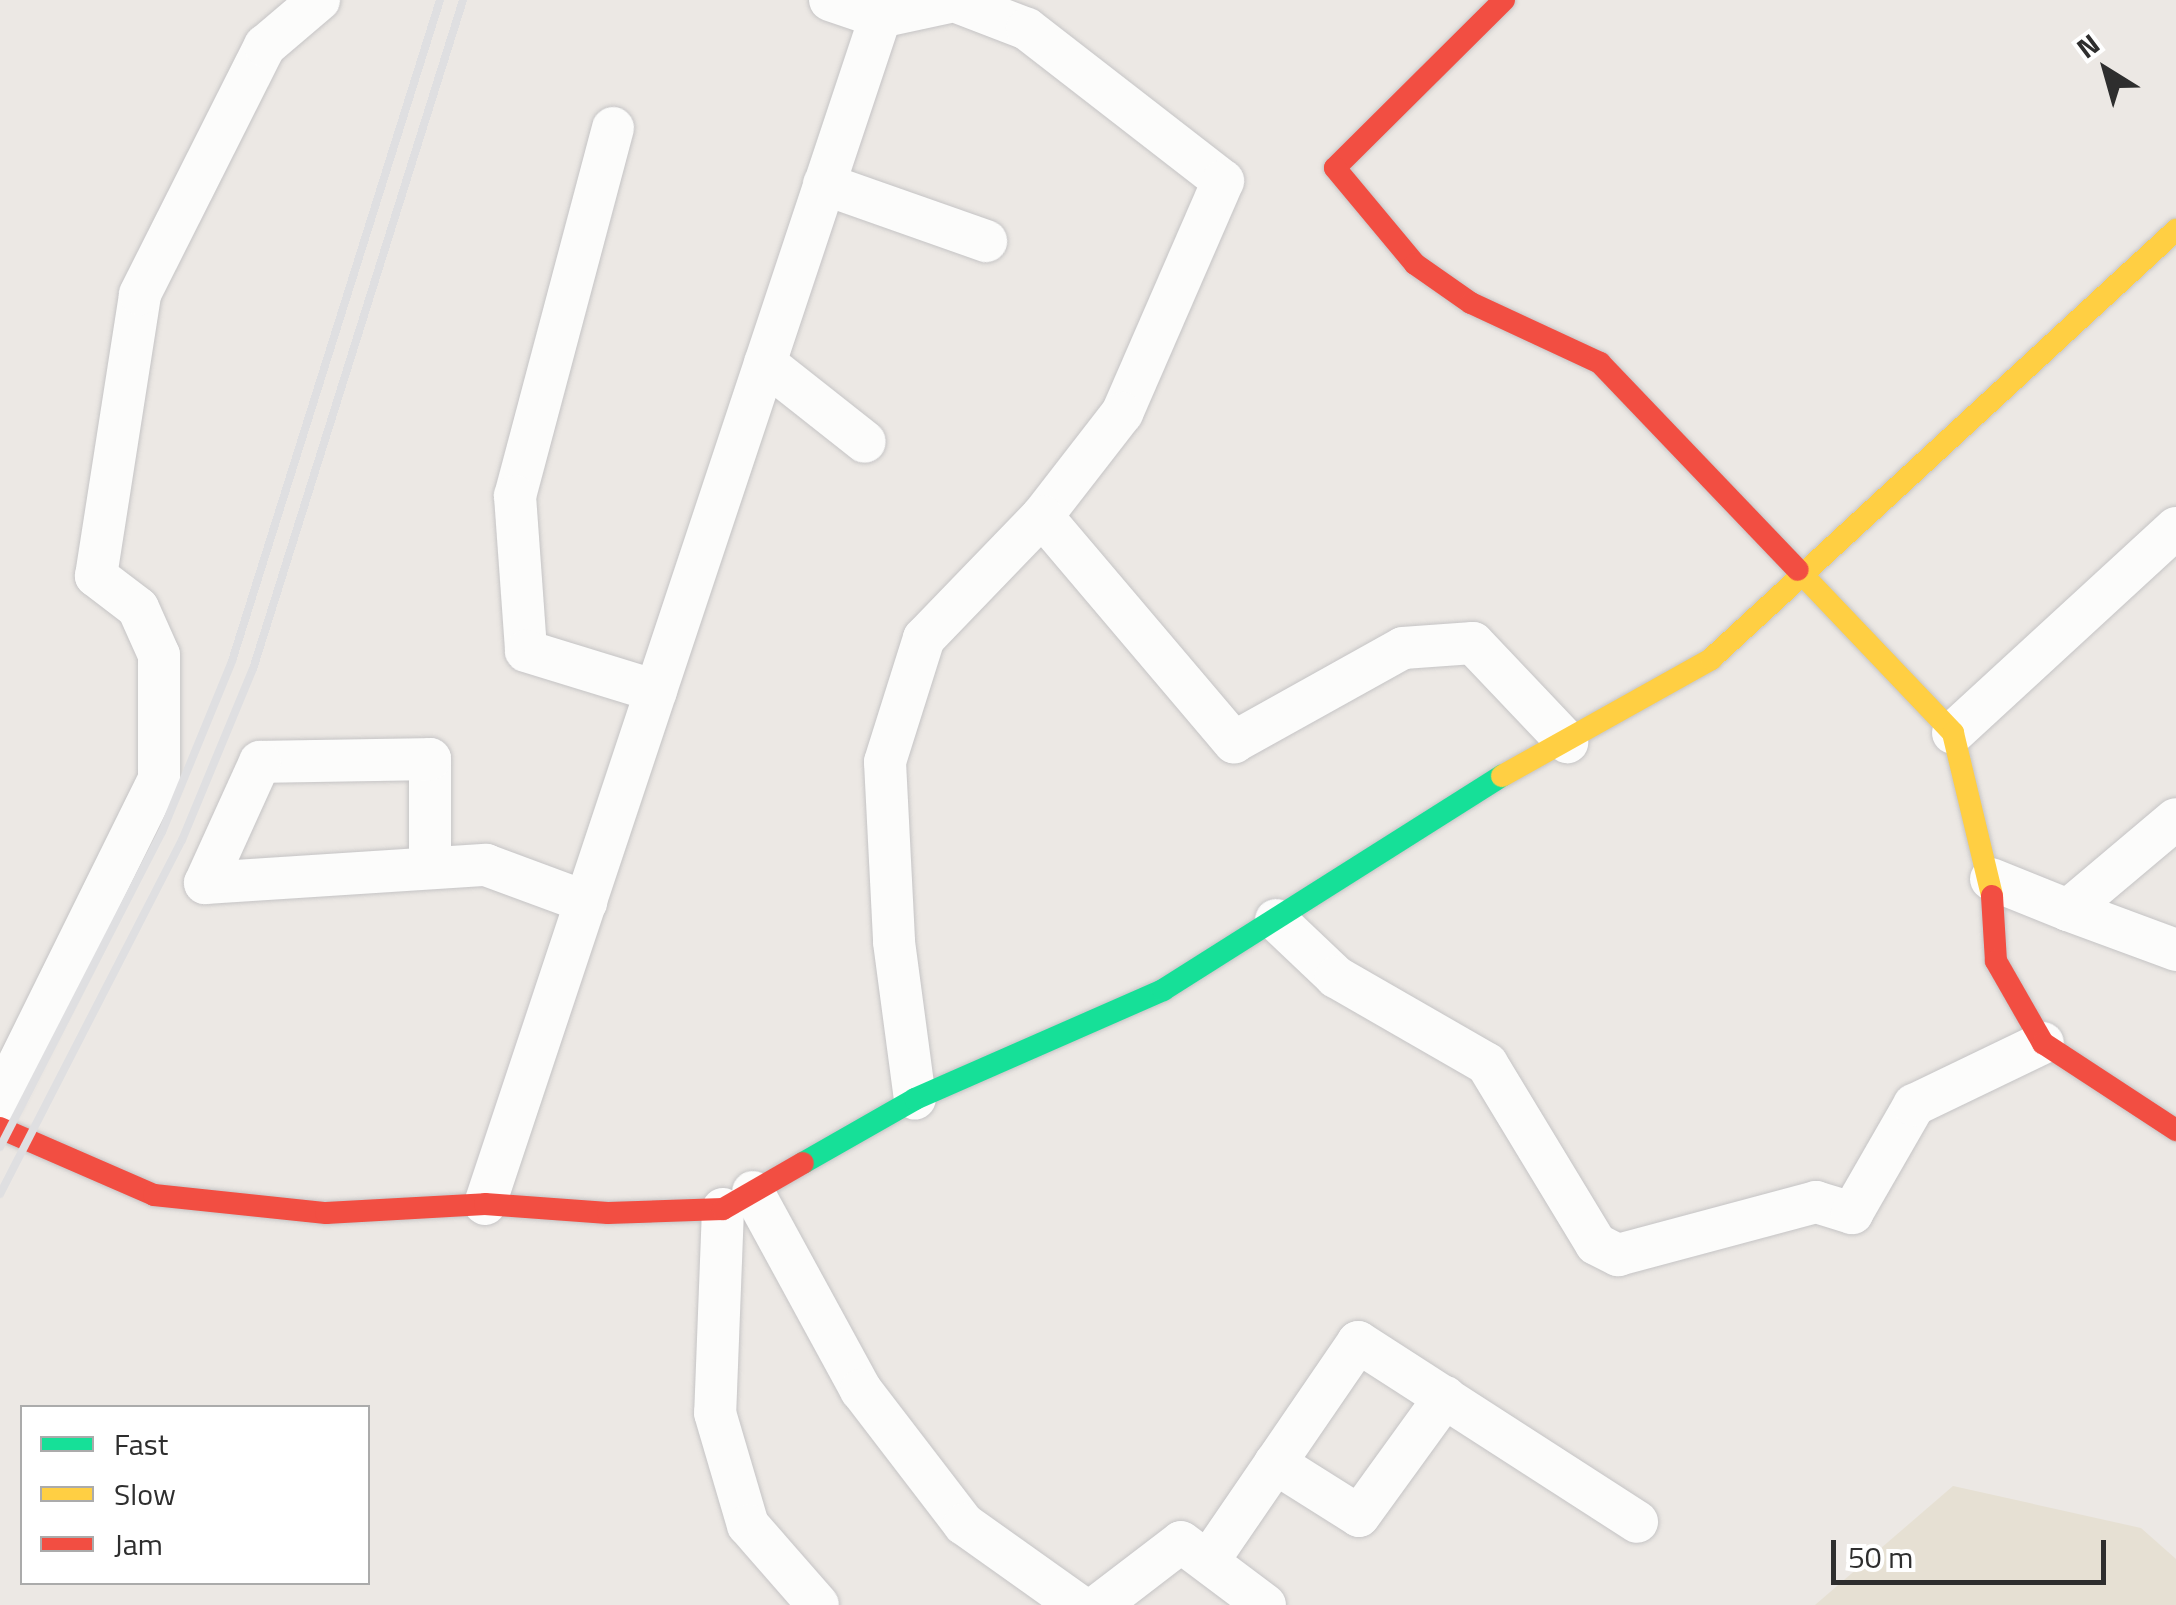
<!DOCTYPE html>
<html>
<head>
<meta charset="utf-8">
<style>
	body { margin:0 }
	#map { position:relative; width:2176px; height:1605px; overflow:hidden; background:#ece8e4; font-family:"Titillium Web",sans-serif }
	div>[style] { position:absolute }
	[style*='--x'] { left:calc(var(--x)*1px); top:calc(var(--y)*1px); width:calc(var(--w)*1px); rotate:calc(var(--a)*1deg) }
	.education>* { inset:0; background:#e6e0d3 }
	.roads { filter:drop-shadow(0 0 2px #c5c4c5) drop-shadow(0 0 2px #c5c4c5) }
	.street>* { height:42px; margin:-21px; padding:0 21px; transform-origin:21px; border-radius:21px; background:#fcfcfb }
	.fast>* { height:22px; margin:-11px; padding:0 11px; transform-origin:11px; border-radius:11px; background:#16e098 }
	.slow>* { height:22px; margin:-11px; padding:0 11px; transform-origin:11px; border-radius:11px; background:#ffcf43 }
	.jam>* { height:22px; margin:-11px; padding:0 11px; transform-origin:11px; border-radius:11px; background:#f24e42 }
	.rail>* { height:8px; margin:-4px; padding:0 4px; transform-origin:4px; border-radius:4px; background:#dfdfe1 }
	span { translate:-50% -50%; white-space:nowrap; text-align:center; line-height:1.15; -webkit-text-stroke:9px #fff; paint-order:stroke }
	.legend { position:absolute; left:20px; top:1405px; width:350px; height:180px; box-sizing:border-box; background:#fff; border:2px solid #ababab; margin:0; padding:12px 18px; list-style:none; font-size:30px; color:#2e2e2e }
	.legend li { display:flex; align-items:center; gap:20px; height:50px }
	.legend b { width:50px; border:2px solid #ababab }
	.north { position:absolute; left:2056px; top:20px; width:100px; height:100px; -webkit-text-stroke:8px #fff; paint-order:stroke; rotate:323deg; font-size:28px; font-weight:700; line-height:40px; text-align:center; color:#2e2e2e }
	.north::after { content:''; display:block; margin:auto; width:35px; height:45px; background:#2e2e2e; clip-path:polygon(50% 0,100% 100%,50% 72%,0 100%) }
	.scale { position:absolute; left:1831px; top:1540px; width:275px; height:45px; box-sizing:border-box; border:5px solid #2e2e2e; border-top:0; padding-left:12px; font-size:30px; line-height:35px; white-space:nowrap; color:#2e2e2e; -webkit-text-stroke:8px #fff; paint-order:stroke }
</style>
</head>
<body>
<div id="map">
	<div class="education">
		<div style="clip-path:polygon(1953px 1486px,2141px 1528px,2176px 1559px,2176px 1605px,1815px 1605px)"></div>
	</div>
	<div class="roads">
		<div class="street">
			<div style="--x:830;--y:0;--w:53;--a:18.8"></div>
			<div style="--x:880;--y:17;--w:76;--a:-12.2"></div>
			<div style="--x:954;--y:1;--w:78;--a:21"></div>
			<div style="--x:1027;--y:29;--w:248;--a:37.8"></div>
			<div style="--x:1223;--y:181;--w:253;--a:113.5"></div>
			<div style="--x:1122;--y:413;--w:130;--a:127.8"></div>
			<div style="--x:1042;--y:516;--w:170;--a:134"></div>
			<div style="--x:924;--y:638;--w:130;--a:107.5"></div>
			<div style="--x:885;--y:762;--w:180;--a:87.1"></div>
			<div style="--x:894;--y:942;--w:158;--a:82.4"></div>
			<div style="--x:613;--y:128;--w:381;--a:104.9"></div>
			<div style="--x:515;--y:496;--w:155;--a:85.9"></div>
			<div style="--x:526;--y:651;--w:136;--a:17.1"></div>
			<div style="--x:824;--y:184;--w:172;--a:19.4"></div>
			<div style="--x:765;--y:363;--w:127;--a:38.3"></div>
			<div style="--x:1042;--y:516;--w:297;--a:49.7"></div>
			<div style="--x:1234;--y:742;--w:193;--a:-29.1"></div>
			<div style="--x:1403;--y:648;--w:70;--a:-4.1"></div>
			<div style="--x:1473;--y:643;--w:137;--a:46.5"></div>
			<div style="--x:1953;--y:733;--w:303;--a:-42.6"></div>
			<div style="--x:430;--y:868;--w:109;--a:-90"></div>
			<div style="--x:430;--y:759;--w:170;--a:179"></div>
			<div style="--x:260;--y:762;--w:133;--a:114.4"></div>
			<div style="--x:205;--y:883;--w:282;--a:-3.7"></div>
			<div style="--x:486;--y:865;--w:107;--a:20.3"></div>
			<div style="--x:1991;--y:879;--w:83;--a:21.9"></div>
			<div style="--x:2068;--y:910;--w:141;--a:-40.1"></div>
			<div style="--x:2068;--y:910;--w:115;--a:20.3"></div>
			<div style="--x:1276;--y:920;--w:83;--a:43.5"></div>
			<div style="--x:1336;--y:977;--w:174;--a:29.9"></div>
			<div style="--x:1487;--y:1064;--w:210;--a:58.8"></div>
			<div style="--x:1596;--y:1244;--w:25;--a:27"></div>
			<div style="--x:1618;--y:1255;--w:205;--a:-15"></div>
			<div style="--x:1816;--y:1202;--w:38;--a:17"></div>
			<div style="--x:1852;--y:1213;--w:125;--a:-60.1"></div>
			<div style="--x:1914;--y:1105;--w:143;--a:-25.7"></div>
			<div style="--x:0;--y:1101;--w:359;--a:-63.7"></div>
			<div style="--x:159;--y:779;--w:124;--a:-90"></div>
			<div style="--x:159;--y:655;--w:51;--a:-114.1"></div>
			<div style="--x:138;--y:608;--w:53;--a:-142.7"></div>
			<div style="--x:96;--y:576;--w:285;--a:-81.1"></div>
			<div style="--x:140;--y:294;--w:278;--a:-63.3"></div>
			<div style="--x:265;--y:46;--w:71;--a:-40.4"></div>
			<div style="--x:753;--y:1192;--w:226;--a:61.4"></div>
			<div style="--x:861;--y:1390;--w:169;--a:52.5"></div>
			<div style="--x:964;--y:1524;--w:140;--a:35.4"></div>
			<div style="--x:485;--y:1204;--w:1269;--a:-71.58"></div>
			<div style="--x:723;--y:1209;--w:204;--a:92.2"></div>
			<div style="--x:715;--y:1413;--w:117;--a:73.6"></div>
			<div style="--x:748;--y:1525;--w:106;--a:48.8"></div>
			<div style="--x:1275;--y:1463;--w:99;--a:32.2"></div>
			<div style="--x:1359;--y:1516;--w:147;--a:-54.1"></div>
			<div style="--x:1209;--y:1560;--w:264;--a:-55.6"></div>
			<div style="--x:1358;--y:1342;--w:332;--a:32.8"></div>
			<div style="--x:1099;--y:1605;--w:103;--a:-37.5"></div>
			<div style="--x:1181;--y:1542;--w:105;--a:36.9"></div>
		</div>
		<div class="fast">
			<div style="--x:803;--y:1163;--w:129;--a:-29.7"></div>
			<div style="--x:915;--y:1099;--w:271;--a:-23.7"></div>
			<div style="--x:1163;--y:990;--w:401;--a:-32.3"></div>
		</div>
		<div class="slow">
			<div style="--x:1798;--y:570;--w:225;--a:46.4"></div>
			<div style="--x:1953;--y:733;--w:168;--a:76.5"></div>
			<div style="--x:1502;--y:776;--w:240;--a:-29.2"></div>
			<div style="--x:1711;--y:659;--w:633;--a:-42.69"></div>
		</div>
		<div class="jam">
			<div style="--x:1504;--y:0;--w:238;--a:135.2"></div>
			<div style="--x:1335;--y:168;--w:125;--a:50.2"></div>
			<div style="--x:1415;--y:264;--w:68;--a:34.9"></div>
			<div style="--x:1471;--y:303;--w:142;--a:24.9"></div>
			<div style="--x:1600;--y:363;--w:286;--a:46.3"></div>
			<div style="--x:1992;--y:896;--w:65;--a:86.5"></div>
			<div style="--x:1996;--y:961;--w:95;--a:60.2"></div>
			<div style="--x:2043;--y:1043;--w:159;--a:33.2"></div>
			<div style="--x:0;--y:1128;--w:168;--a:23.5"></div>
			<div style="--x:154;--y:1195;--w:173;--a:6"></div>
			<div style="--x:326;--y:1213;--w:159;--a:-3.2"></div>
			<div style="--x:485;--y:1204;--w:123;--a:4.2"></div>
			<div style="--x:608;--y:1213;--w:115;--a:-2"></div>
			<div style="--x:723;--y:1209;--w:92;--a:-29.9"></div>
		</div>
	</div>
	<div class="rail">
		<div style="--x:0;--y:1147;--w:354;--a:-62.8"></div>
		<div style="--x:162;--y:832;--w:185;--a:-67.7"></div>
		<div style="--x:232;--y:661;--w:693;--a:-72.53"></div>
		<div style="--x:0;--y:1194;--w:398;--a:-62.8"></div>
		<div style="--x:182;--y:840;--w:185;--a:-67.5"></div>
		<div style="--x:253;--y:669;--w:701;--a:-72.57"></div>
	</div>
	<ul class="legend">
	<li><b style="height:12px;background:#16e098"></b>Fast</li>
	<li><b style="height:12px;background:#ffcf43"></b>Slow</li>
	<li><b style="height:12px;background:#f24e42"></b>Jam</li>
	</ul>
	<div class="north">N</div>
	<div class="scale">50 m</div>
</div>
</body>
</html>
